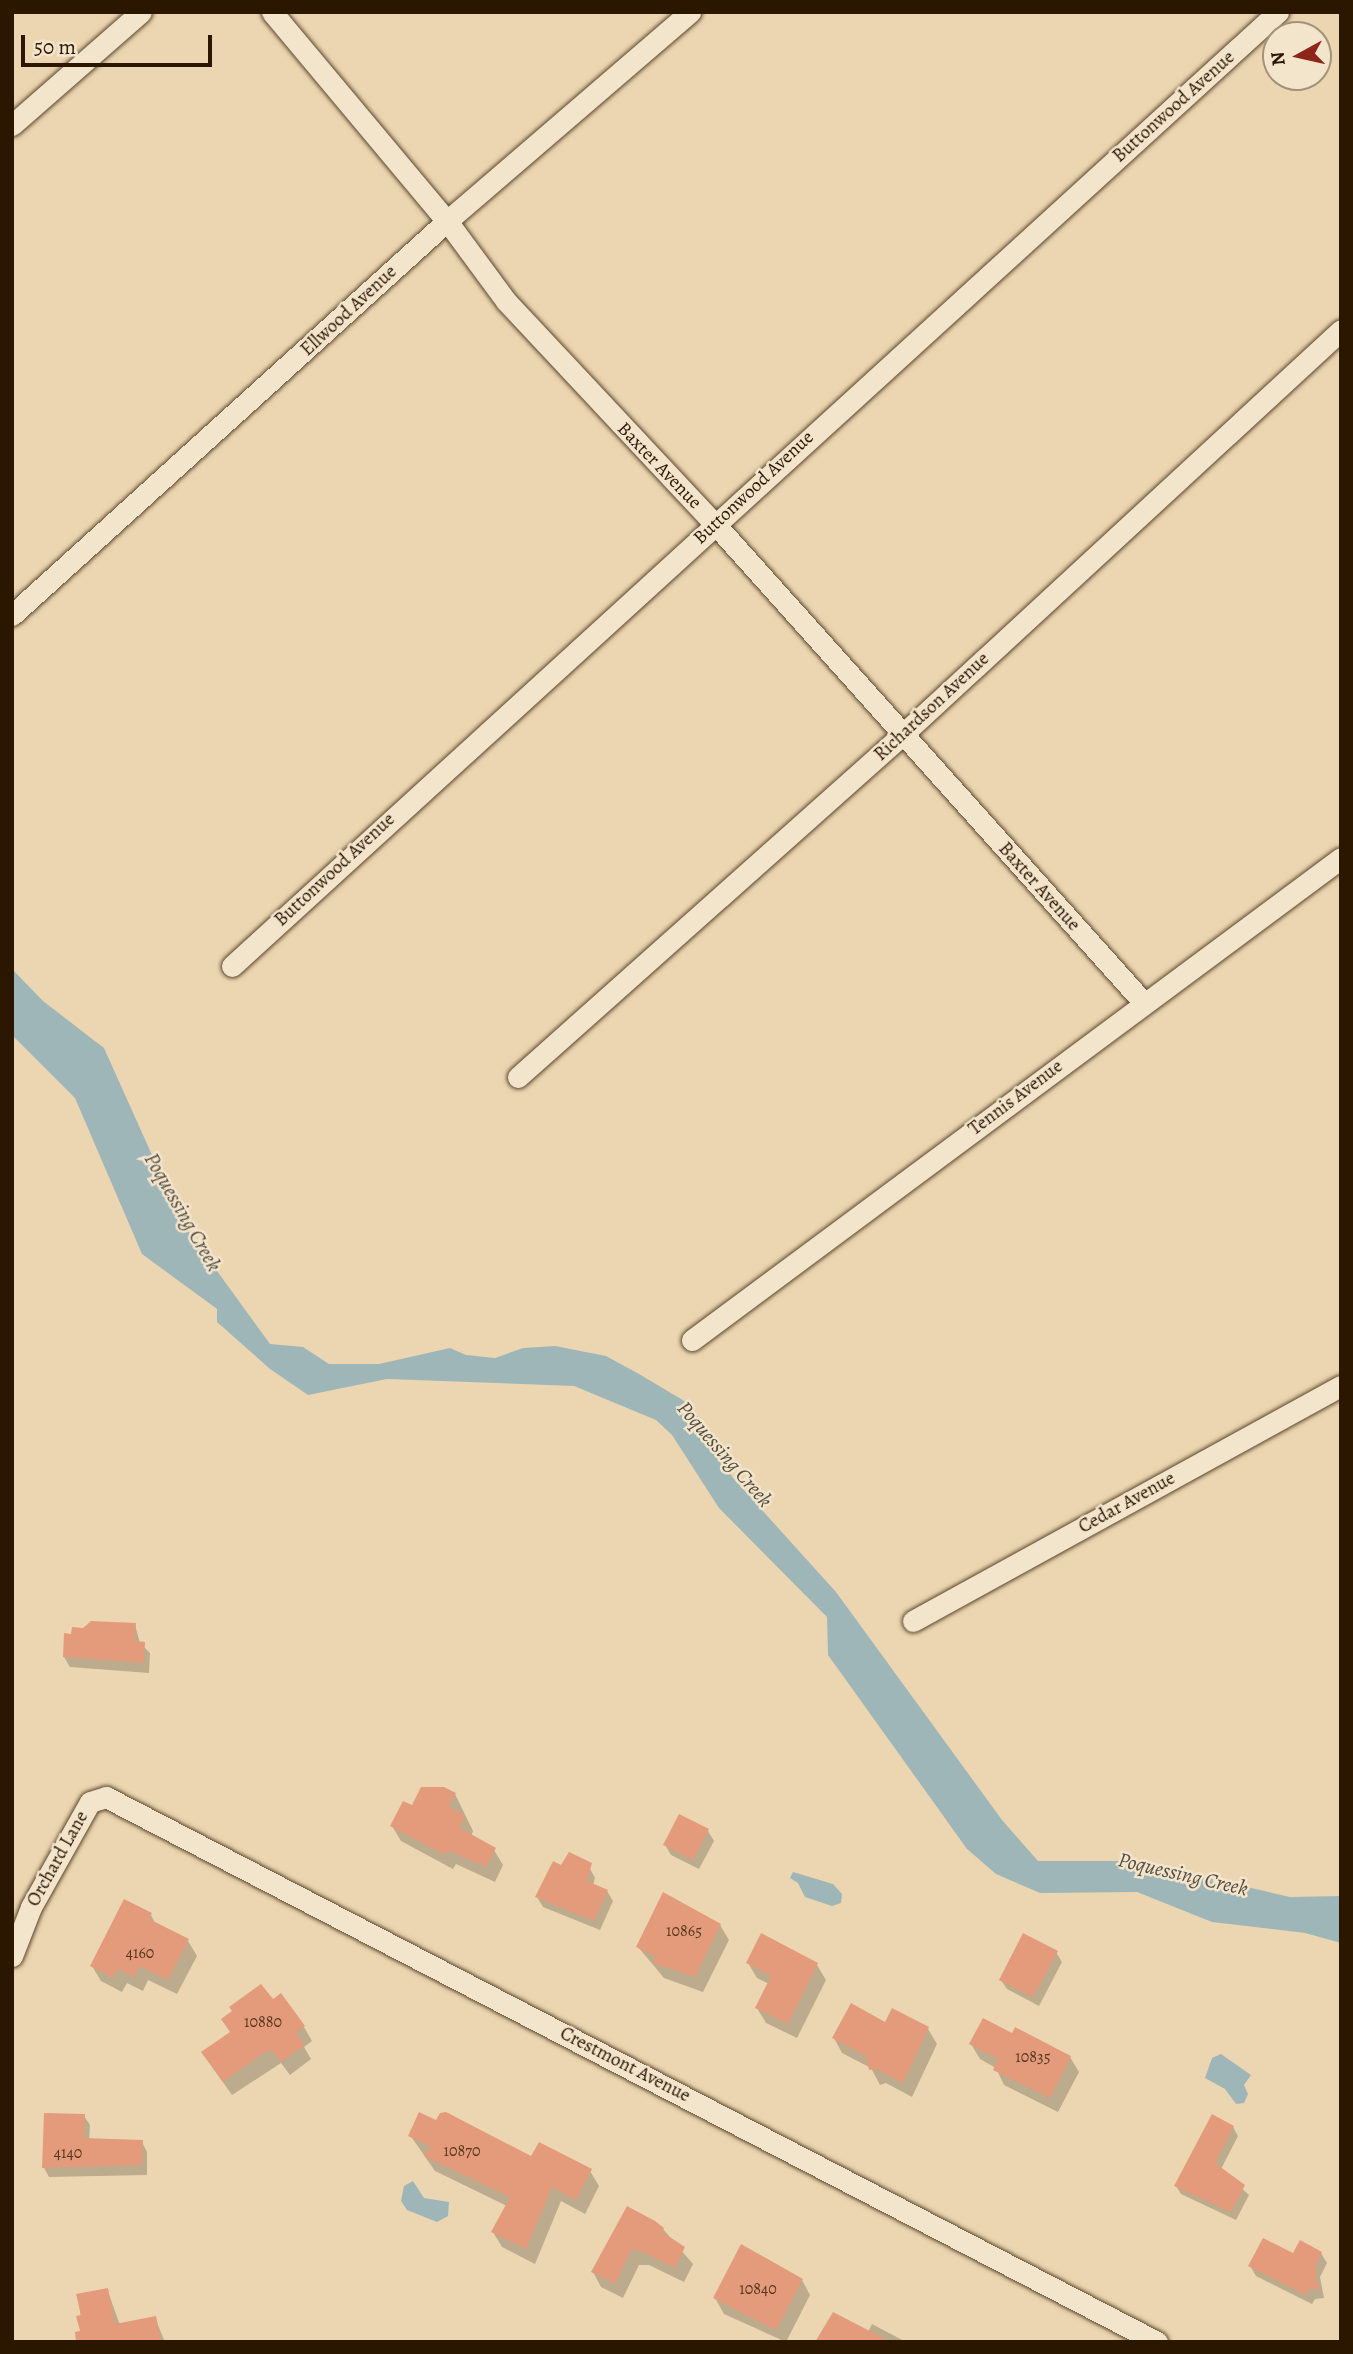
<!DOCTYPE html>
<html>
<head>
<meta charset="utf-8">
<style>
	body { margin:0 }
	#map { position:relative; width:1353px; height:2354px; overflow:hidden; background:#ecd6b1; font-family:Alegreya,serif }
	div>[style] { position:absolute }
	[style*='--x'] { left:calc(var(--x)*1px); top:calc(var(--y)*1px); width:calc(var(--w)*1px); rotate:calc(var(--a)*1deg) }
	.water>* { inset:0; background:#9fb6b8 }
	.shadow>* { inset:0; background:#0003 }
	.building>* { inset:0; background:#e39b7c }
	.roads { filter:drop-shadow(0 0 2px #5b462c) drop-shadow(0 0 2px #5b462c) }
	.street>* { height:21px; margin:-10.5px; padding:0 10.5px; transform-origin:10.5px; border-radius:10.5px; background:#f3e4cc }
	span { translate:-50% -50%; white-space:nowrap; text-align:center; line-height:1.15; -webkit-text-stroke:5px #f3e4cc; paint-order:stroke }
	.number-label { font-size:16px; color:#59371f }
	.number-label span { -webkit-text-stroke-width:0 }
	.street-label { font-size:19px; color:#2b1600 }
	.water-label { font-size:21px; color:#544e40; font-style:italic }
	.frame { position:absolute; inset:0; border:14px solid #2b1600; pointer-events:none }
	.north { position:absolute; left:1262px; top:21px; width:70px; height:70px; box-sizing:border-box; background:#f3e4cc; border:2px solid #a3927a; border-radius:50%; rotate:262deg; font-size:19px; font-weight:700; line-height:28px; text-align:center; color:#2b1600 }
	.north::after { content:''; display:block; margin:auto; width:24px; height:32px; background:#8f2418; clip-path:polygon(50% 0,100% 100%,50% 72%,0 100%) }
	.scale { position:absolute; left:21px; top:35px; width:191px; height:32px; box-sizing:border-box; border:4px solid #2b1600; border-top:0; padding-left:9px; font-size:21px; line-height:24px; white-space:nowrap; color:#2b1600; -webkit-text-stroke:5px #f3e4cc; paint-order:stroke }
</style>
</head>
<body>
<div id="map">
	<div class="water">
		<div style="clip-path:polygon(12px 969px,43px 1001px,104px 1048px,183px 1224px,270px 1344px,303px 1347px,329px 1364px,379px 1364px,450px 1348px,466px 1355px,495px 1358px,523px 1348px,555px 1346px,606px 1356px,639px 1374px,691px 1405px,733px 1478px,836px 1592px,1002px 1820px,1038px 1861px,1133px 1861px,1290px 1897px,1341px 1896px,1341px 1943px,1305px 1933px,1212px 1922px,1137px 1892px,1040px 1893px,996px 1874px,967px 1849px,828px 1655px,827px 1617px,719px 1508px,672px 1435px,656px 1420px,574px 1386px,387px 1379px,308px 1395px,270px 1369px,217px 1322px,217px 1309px,142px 1254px,75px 1098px,12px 1035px)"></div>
		<div style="clip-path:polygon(793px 1872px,833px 1884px,842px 1894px,841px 1903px,832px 1906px,805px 1897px,798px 1883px,790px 1878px)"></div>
		<div style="clip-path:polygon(1221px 2054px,1251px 2075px,1244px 2085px,1248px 2094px,1244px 2103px,1236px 2104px,1225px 2089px,1205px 2078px,1212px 2058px)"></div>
		<div style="clip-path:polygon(413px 2181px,424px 2198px,449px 2202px,448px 2216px,437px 2222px,407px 2210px,401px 2201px,404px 2186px)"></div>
	</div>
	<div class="shadow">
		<div style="clip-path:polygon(135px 1625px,140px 1643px,150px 1653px,149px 1673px,70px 1667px,64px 1657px,73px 1636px)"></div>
		<div style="clip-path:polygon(455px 1794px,473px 1831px,471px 1837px,494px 1850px,503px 1865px,495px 1882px,456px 1864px,453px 1869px,401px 1841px,392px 1826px,413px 1808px)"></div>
		<div style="clip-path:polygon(680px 1816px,708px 1831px,714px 1841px,699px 1869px,671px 1855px,665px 1845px)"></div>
		<div style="clip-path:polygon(561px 1867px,589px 1867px,595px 1878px,593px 1885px,607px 1891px,613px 1901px,600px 1930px,543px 1907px,537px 1897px)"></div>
		<div style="clip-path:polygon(151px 1915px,156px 1925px,188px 1941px,197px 1956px,177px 1994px,148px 1980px,143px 1991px,127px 1983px,122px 1992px,101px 1981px,92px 1966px)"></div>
		<div style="clip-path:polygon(720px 1925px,729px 1940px,703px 1992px,664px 1978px,638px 1947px)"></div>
		<div style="clip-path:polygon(1056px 1952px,1062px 1962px,1039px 2006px,1007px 1989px,1001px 1980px)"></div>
		<div style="clip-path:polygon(748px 1963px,817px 1965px,826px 1980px,797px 2038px,766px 2023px,757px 2008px,769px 1984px,757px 1978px)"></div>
		<div style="clip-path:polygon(886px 2024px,928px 2029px,937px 2044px,912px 2097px,886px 2083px,880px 2085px,871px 2068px,842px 2053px,834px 2038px)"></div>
		<div style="clip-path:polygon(304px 2027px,312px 2041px,304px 2047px,311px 2059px,290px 2075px,281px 2063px,232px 2095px,212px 2067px)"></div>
		<div style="clip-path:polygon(971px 2044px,1070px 2057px,1079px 2072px,1058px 2112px,1004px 2085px,996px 2068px,980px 2059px)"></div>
		<div style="clip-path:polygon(84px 2116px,90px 2125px,89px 2140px,142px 2142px,147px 2152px,147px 2175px,49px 2177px,44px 2168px)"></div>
		<div style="clip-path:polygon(1233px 2127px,1238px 2136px,1221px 2169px,1249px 2195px,1236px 2220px,1181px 2194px,1176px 2186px)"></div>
		<div style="clip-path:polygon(410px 2135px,590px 2171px,599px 2186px,585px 2214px,561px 2201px,535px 2264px,502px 2247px,493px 2232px,507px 2206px,435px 2171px)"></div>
		<div style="clip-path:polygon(663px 2229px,693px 2264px,684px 2282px,649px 2265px,639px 2265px,623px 2298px,601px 2287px,593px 2272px)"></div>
		<div style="clip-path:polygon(1321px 2253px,1327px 2263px,1320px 2277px,1324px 2298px,1315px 2299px,1312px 2304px,1256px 2276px,1250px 2266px)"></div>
		<div style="clip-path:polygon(802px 2280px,810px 2295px,786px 2342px,724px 2314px,715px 2298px)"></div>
		<div style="clip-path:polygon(107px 2289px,120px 2325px,155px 2318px,165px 2342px,84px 2342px,78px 2295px)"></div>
		<div style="clip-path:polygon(872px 2324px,906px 2342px,822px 2342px,868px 2332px)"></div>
	</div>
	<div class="building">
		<div style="clip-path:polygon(91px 1621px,136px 1623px,135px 1641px,145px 1642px,144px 1663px,63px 1657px,64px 1633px,71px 1634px,72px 1627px,83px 1628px)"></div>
		<div style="clip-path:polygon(421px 1787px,444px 1787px,456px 1793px,449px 1807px,465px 1815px,460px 1828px,496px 1848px,486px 1867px,447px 1850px,445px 1855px,390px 1826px,403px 1801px,412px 1805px)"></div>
		<div style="clip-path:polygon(679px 1814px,709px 1829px,693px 1860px,663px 1845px)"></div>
		<div style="clip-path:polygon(569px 1852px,592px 1863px,587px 1881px,608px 1890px,594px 1921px,535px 1897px,553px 1861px,561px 1865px)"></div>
		<div style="clip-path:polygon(663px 1892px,721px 1924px,695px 1977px,653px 1963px,656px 1957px,636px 1947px)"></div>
		<div style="clip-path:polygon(124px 1899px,152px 1913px,149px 1919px,189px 1939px,168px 1980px,140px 1966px,134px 1977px,118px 1969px,113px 1978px,90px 1966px)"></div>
		<div style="clip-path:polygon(761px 1933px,818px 1963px,788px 2024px,755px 2008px,771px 1976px,746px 1963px)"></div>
		<div style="clip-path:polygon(1023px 1933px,1058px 1951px,1033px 1997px,999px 1980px)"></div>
		<div style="clip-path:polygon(261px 1984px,273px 1999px,281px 1993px,305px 2026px,296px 2033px,305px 2045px,281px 2062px,272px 2050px,263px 2053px,223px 2082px,201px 2052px,230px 2032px,221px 2019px,232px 2011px,229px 2007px)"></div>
		<div style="clip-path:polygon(851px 2003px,885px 2022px,892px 2008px,929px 2027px,903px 2083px,876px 2069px,869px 2070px,866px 2056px,832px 2038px)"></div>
		<div style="clip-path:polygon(983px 2018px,1012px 2033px,1015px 2027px,1071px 2056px,1050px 2098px,993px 2070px,998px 2059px,969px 2044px)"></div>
		<div style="clip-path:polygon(419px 2112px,436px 2120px,440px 2113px,446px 2112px,531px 2156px,539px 2142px,592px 2169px,576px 2200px,552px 2187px,526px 2249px,491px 2232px,510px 2197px,424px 2156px,430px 2146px,408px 2136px)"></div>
		<div style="clip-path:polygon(44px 2113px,85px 2114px,84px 2138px,143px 2140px,142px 2165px,42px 2168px)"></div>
		<div style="clip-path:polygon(1212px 2114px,1234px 2126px,1215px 2163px,1245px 2185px,1231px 2212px,1174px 2186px)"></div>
		<div style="clip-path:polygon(627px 2206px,655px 2221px,664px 2228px,662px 2232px,685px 2247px,675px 2268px,639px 2250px,631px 2250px,615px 2284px,591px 2272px)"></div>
		<div style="clip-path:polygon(1263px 2238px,1293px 2253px,1300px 2240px,1322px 2252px,1314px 2269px,1318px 2271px,1315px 2278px,1321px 2289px,1309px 2289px,1306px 2295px,1248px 2266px)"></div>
		<div style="clip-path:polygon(741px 2244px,803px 2279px,776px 2330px,713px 2298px)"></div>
		<div style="clip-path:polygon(108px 2288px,115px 2324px,156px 2316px,161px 2342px,76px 2342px,75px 2332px,80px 2331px,76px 2316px,81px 2315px,76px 2294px)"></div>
		<div style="clip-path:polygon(833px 2312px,891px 2342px,815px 2342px)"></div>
	</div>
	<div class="roads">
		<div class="street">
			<div style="--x:272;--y:12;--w:273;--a:50.1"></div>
			<div style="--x:447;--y:221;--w:99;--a:53.6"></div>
			<div style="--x:506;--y:301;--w:306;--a:46.9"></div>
			<div style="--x:715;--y:524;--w:643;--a:48.15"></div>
			<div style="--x:12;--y:125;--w:171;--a:-41.2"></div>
			<div style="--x:12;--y:615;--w:587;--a:-42.17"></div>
			<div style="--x:447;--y:221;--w:321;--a:-40.7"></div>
			<div style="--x:232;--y:966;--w:1416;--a:-42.37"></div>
			<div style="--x:518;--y:1077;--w:514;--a:-41.69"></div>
			<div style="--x:902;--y:735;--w:597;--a:-42.69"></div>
			<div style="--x:692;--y:1340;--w:808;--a:-36.6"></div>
			<div style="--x:913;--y:1621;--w:488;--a:-28.8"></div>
			<div style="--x:12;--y:1956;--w:53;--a:-68.8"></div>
			<div style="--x:31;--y:1907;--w:120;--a:-60.7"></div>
			<div style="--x:90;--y:1802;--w:17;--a:-17"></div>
			<div style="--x:106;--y:1797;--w:1184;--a:27.41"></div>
		</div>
	</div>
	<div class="number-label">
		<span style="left:684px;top:1931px">10865</span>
		<span style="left:140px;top:1953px">4160</span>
		<span style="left:263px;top:2022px">10880</span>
		<span style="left:1033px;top:2057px">10835</span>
		<span style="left:462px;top:2151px">10870</span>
		<span style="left:68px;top:2153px">4140</span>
		<span style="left:758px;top:2289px">10840</span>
	</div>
	<div class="street-label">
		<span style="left:1174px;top:107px;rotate:-42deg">Buttonwood Avenue</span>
		<span style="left:349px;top:311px;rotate:-43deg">Ellwood Avenue</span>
		<span style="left:659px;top:466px;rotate:46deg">Baxter Avenue</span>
		<span style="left:754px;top:488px;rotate:-43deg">Buttonwood Avenue</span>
		<span style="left:932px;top:707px;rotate:-43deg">Richardson Avenue</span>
		<span style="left:335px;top:870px;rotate:-43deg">Buttonwood Avenue</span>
		<span style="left:1039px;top:887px;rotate:48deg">Baxter Avenue</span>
		<span style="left:1016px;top:1098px;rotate:-37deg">Tennis Avenue</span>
		<span style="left:1127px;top:1503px;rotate:-29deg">Cedar Avenue</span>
		<span style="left:58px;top:1859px;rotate:-61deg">Orchard Lane</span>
		<span style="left:625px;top:2065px;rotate:27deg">Crestmont Avenue</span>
	</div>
	<div class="water-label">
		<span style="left:183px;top:1212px;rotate:60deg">Poquessing Creek</span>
		<span style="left:725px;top:1454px;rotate:49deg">Poquessing Creek</span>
		<span style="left:1183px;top:1874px;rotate:13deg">Poquessing Creek</span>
	</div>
	<div class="frame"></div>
	<div class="north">N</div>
	<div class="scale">50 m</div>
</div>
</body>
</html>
